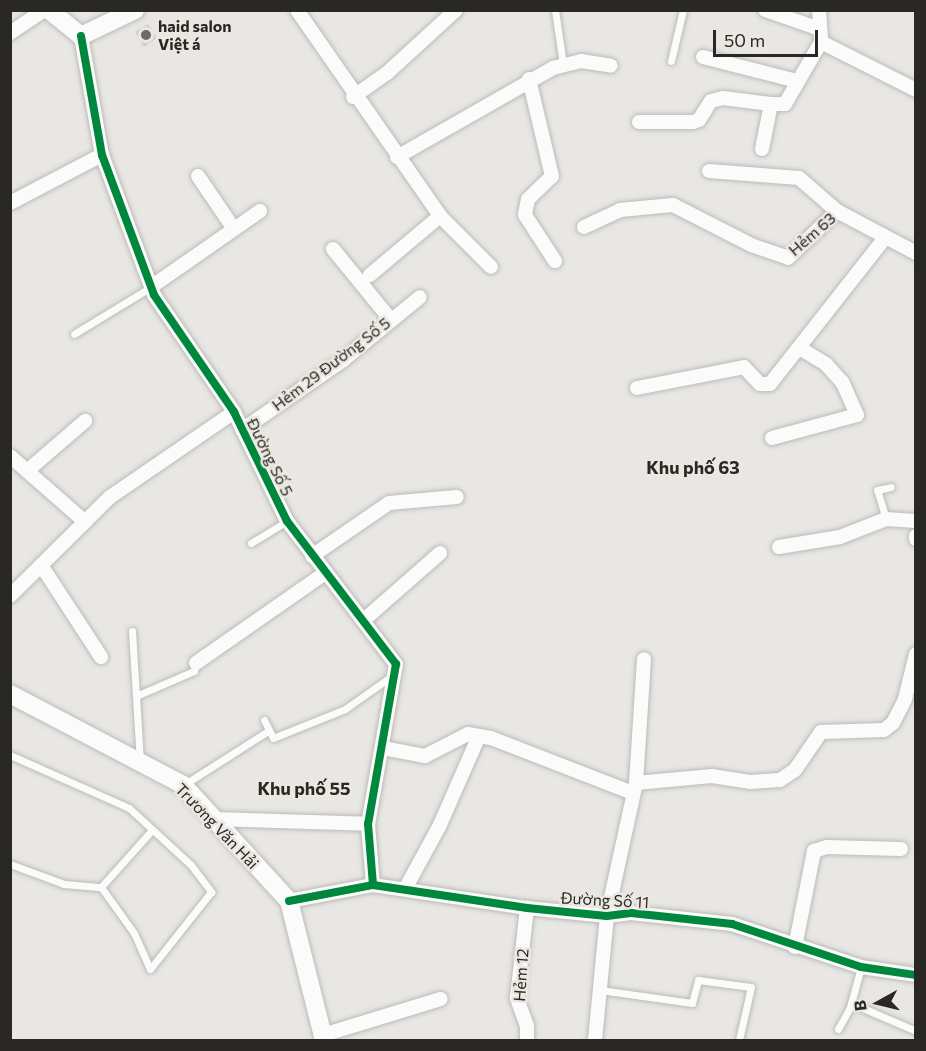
<!DOCTYPE html>
<html>
<head>
<meta charset="utf-8">
<style>
	body { margin:0 }
	#map { position:relative; width:926px; height:1051px; overflow:hidden; background:#e9e7e3; font-family:Commissioner,sans-serif }
	div>[style] { position:absolute }
	[style*='--x'] { left:calc(var(--x)*1px); top:calc(var(--y)*1px); width:calc(var(--w)*1px); rotate:calc(var(--a)*1deg) }
	.building>* { inset:0; background:#d1cfcc }
	.roads { filter:drop-shadow(0 0 2px #bcbbb8) drop-shadow(0 0 2px #bcbbb8) }
	.lane>* { height:7px; margin:-3.5px; padding:0 3.5px; transform-origin:3.5px; border-radius:3.5px; background:#fcfbfb }
	.street>* { height:14px; margin:-7px; padding:0 7px; transform-origin:7px; border-radius:7px; background:#fcfbfb }
	.secondary>* { height:18px; margin:-9px; padding:0 9px; transform-origin:9px; border-radius:9px; background:#fcfbfb }
	.cycleway>* { height:8px; margin:-4px; padding:0 4px; transform-origin:4px; border-radius:4px; background:#00873e }
	.dots>* { width:16px; height:16px; translate:-50% -50%; box-sizing:border-box; border:3px solid #ebe8e1; border-radius:50% }
	span { translate:-50% -50%; white-space:nowrap; text-align:center; line-height:1.15; -webkit-text-stroke:5px #ebe8e1; paint-order:stroke }
	.poi-label { font-size:16px; color:#292825; font-weight:700 }
	.left { translate:0 -50%; text-align:left }
	.street-label { font-size:16px; color:#292825 }
	.neighbourhood-label { font-size:18px; color:#292825; font-weight:700 }
	.frame { position:absolute; inset:0; border:12px solid #292825; pointer-events:none }
	.north { position:absolute; left:848px; top:973px; width:60px; height:60px; -webkit-text-stroke:4px #ebe8e1; paint-order:stroke; rotate:262deg; font-size:16px; font-weight:700; line-height:24px; text-align:center; color:#292825 }
	.north::after { content:''; display:block; margin:auto; width:21px; height:27px; background:#292825; clip-path:polygon(50% 0,100% 100%,50% 72%,0 100%) }
	.scale { position:absolute; left:713px; top:30px; width:105px; height:27px; box-sizing:border-box; border:3px solid #292825; border-top:0; padding-left:8px; font-size:18px; line-height:21px; white-space:nowrap; color:#292825; -webkit-text-stroke:4px #ebe8e1; paint-order:stroke }
</style>
</head>
<body>
<div id="map">
	<div class="building">
		<div style="clip-path:polygon(148px 24px,157px 38px,144px 47px,135px 32px)"></div>
	</div>
	<div class="roads">
		<div class="lane">
			<div style="--x:555;--y:10;--w:55;--a:81.6"></div>
			<div style="--x:671;--y:61;--w:52;--a:-76.8"></div>
			<div style="--x:74;--y:334;--w:90;--a:-31.4"></div>
			<div style="--x:886;--y:519;--w:30;--a:-107"></div>
			<div style="--x:877;--y:490;--w:14;--a:-12"></div>
			<div style="--x:251;--y:543;--w:42;--a:-31.4"></div>
			<div style="--x:132;--y:631;--w:129;--a:86.5"></div>
			<div style="--x:136;--y:696;--w:63;--a:-23.3"></div>
			<div style="--x:194;--y:671;--w:8;--a:-76"></div>
			<div style="--x:264;--y:720;--w:20;--a:63"></div>
			<div style="--x:273;--y:738;--w:78;--a:-21.9"></div>
			<div style="--x:345;--y:709;--w:57;--a:-35.1"></div>
			<div style="--x:10;--y:755;--w:130;--a:24"></div>
			<div style="--x:129;--y:808;--w:84;--a:42.6"></div>
			<div style="--x:191;--y:865;--w:34;--a:53"></div>
			<div style="--x:211;--y:892;--w:98;--a:128.4"></div>
			<div style="--x:150;--y:969;--w:39;--a:-114"></div>
			<div style="--x:134;--y:933;--w:57;--a:-125.7"></div>
			<div style="--x:185;--y:784;--w:98;--a:-32.6"></div>
			<div style="--x:10;--y:864;--w:58;--a:20.3"></div>
			<div style="--x:64;--y:884;--w:37;--a:5"></div>
			<div style="--x:101;--y:887;--w:75;--a:-48.2"></div>
			<div style="--x:600;--y:990;--w:93;--a:8"></div>
			<div style="--x:692;--y:1003;--w:24;--a:-75"></div>
			<div style="--x:698;--y:980;--w:53;--a:7.5"></div>
			<div style="--x:751;--y:987;--w:54;--a:102.8"></div>
			<div style="--x:851;--y:1003;--w:71;--a:23.3"></div>
			<div style="--x:838;--y:1029;--w:25;--a:-61"></div>
			<div style="--x:850;--y:1007;--w:41;--a:-74.6"></div>
		</div>
		<div class="street">
			<div style="--x:297;--y:10;--w:251;--a:55.2"></div>
			<div style="--x:440;--y:216;--w:92;--a:139.9"></div>
			<div style="--x:765;--y:10;--w:55;--a:19.1"></div>
			<div style="--x:819;--y:10;--w:32;--a:86"></div>
			<div style="--x:821;--y:42;--w:106;--a:26.8"></div>
			<div style="--x:10;--y:33;--w:41;--a:-34.1"></div>
			<div style="--x:81;--y:36;--w:121;--a:80"></div>
			<div style="--x:102;--y:155;--w:149;--a:69.6"></div>
			<div style="--x:154;--y:295;--w:142;--a:55.6"></div>
			<div style="--x:234;--y:412;--w:121;--a:64.1"></div>
			<div style="--x:287;--y:521;--w:180;--a:52.7"></div>
			<div style="--x:396;--y:664;--w:162;--a:99.9"></div>
			<div style="--x:368;--y:824;--w:61;--a:85.3"></div>
			<div style="--x:703;--y:57;--w:97;--a:14.3"></div>
			<div style="--x:529;--y:79;--w:100;--a:76.7"></div>
			<div style="--x:552;--y:176;--w:33;--a:136"></div>
			<div style="--x:528;--y:199;--w:16;--a:101"></div>
			<div style="--x:525;--y:215;--w:55;--a:56.9"></div>
			<div style="--x:353;--y:97;--w:42;--a:-35.2"></div>
			<div style="--x:387;--y:73;--w:93;--a:-42.4"></div>
			<div style="--x:639;--y:122;--w:54;--a:0"></div>
			<div style="--x:693;--y:122;--w:6;--a:-18"></div>
			<div style="--x:699;--y:120;--w:22;--a:-58"></div>
			<div style="--x:711;--y:101;--w:12;--a:-14"></div>
			<div style="--x:723;--y:98;--w:48;--a:7.1"></div>
			<div style="--x:762;--y:149;--w:46;--a:-78.7"></div>
			<div style="--x:771;--y:104;--w:14;--a:0"></div>
			<div style="--x:785;--y:104;--w:72;--a:-59.9"></div>
			<div style="--x:397;--y:157;--w:180;--a:-29.7"></div>
			<div style="--x:553;--y:68;--w:29;--a:-14"></div>
			<div style="--x:581;--y:61;--w:30;--a:9"></div>
			<div style="--x:709;--y:171;--w:90;--a:4.4"></div>
			<div style="--x:799;--y:178;--w:50;--a:41"></div>
			<div style="--x:198;--y:176;--w:64;--a:55.8"></div>
			<div style="--x:10;--y:203;--w:104;--a:-27.6"></div>
			<div style="--x:440;--y:216;--w:72;--a:45"></div>
			<div style="--x:584;--y:227;--w:40;--a:-25"></div>
			<div style="--x:620;--y:210;--w:53;--a:-5.4"></div>
			<div style="--x:673;--y:205;--w:88;--a:27.1"></div>
			<div style="--x:751;--y:245;--w:39;--a:19"></div>
			<div style="--x:788;--y:258;--w:68;--a:-43.8"></div>
			<div style="--x:837;--y:211;--w:89;--a:28"></div>
			<div style="--x:333;--y:249;--w:92;--a:50.8"></div>
			<div style="--x:151;--y:287;--w:133;--a:-34.9"></div>
			<div style="--x:637;--y:388;--w:109;--a:-11.1"></div>
			<div style="--x:744;--y:367;--w:23;--a:47"></div>
			<div style="--x:760;--y:384;--w:10;--a:0"></div>
			<div style="--x:770;--y:384;--w:184;--a:-51.8"></div>
			<div style="--x:242;--y:430;--w:123;--a:-34.7"></div>
			<div style="--x:343;--y:360;--w:99;--a:-39.3"></div>
			<div style="--x:772;--y:438;--w:88;--a:-15.1"></div>
			<div style="--x:857;--y:415;--w:36;--a:-114"></div>
			<div style="--x:842;--y:382;--w:24;--a:-132"></div>
			<div style="--x:826;--y:364;--w:29;--a:-149"></div>
			<div style="--x:10;--y:456;--w:100;--a:41.3"></div>
			<div style="--x:27;--y:471;--w:77;--a:-40.8"></div>
			<div style="--x:916;--y:536;--w:3;--a:90"></div>
			<div style="--x:779;--y:547;--w:62;--a:-9.3"></div>
			<div style="--x:840;--y:537;--w:49;--a:-21.4"></div>
			<div style="--x:886;--y:519;--w:30;--a:4"></div>
			<div style="--x:312;--y:556;--w:93;--a:-34.5"></div>
			<div style="--x:389;--y:503;--w:68;--a:-5"></div>
			<div style="--x:41;--y:565;--w:110;--a:56.9"></div>
			<div style="--x:10;--y:596;--w:141;--a:-44.7"></div>
			<div style="--x:110;--y:497;--w:150;--a:-34.4"></div>
			<div style="--x:365;--y:619;--w:100;--a:-41.3"></div>
			<div style="--x:196;--y:663;--w:157;--a:-34.9"></div>
			<div style="--x:383;--y:748;--w:43;--a:10.8"></div>
			<div style="--x:425;--y:756;--w:48;--a:-27.1"></div>
			<div style="--x:468;--y:734;--w:23;--a:10"></div>
			<div style="--x:491;--y:738;--w:152;--a:21.2"></div>
			<div style="--x:636;--y:783;--w:124;--a:-86.3"></div>
			<div style="--x:212;--y:819;--w:156;--a:1.8"></div>
			<div style="--x:405;--y:889;--w:71;--a:-61.3"></div>
			<div style="--x:439;--y:827;--w:99;--a:-66.3"></div>
			<div style="--x:289;--y:901;--w:86;--a:-10.8"></div>
			<div style="--x:373;--y:885;--w:156;--a:8.5"></div>
			<div style="--x:527;--y:908;--w:80;--a:5.7"></div>
			<div style="--x:607;--y:916;--w:24;--a:-7"></div>
			<div style="--x:631;--y:913;--w:102;--a:6.2"></div>
			<div style="--x:732;--y:924;--w:136;--a:18.4"></div>
			<div style="--x:861;--y:967;--w:56;--a:8.3"></div>
			<div style="--x:795;--y:947;--w:98;--a:-78.8"></div>
			<div style="--x:814;--y:851;--w:14;--a:-17"></div>
			<div style="--x:827;--y:847;--w:74;--a:1.5"></div>
			<div style="--x:323;--y:1035;--w:123;--a:-17"></div>
			<div style="--x:527;--y:1039;--w:13;--a:-90"></div>
			<div style="--x:527;--y:1026;--w:30;--a:-110"></div>
			<div style="--x:517;--y:998;--w:91;--a:-83.7"></div>
			<div style="--x:595;--y:1040;--w:125;--a:-84.5"></div>
			<div style="--x:607;--y:916;--w:136;--a:-77.7"></div>
			<div style="--x:636;--y:783;--w:76;--a:-5.3"></div>
			<div style="--x:712;--y:776;--w:38;--a:9"></div>
			<div style="--x:750;--y:782;--w:30;--a:-4"></div>
			<div style="--x:780;--y:780;--w:18;--a:-34"></div>
			<div style="--x:795;--y:770;--w:46;--a:-55.6"></div>
			<div style="--x:821;--y:732;--w:63;--a:-1.8"></div>
			<div style="--x:884;--y:730;--w:11;--a:-38"></div>
			<div style="--x:893;--y:723;--w:27;--a:-63"></div>
			<div style="--x:905;--y:699;--w:46;--a:-76.3"></div>
		</div>
		<div class="secondary">
			<div style="--x:49;--y:10;--w:41;--a:39.1"></div>
			<div style="--x:81;--y:36;--w:60;--a:-25.7"></div>
			<div style="--x:10;--y:694;--w:195;--a:27.7"></div>
			<div style="--x:183;--y:785;--w:157;--a:47.6"></div>
			<div style="--x:289;--y:901;--w:143;--a:75.9"></div>
		</div>
	</div>
	<div class="cycleway">
		<div style="--x:81;--y:36;--w:121;--a:80"></div>
		<div style="--x:102;--y:155;--w:149;--a:69.6"></div>
		<div style="--x:154;--y:295;--w:142;--a:55.6"></div>
		<div style="--x:234;--y:412;--w:121;--a:64.1"></div>
		<div style="--x:287;--y:521;--w:180;--a:52.7"></div>
		<div style="--x:396;--y:664;--w:162;--a:99.9"></div>
		<div style="--x:368;--y:824;--w:61;--a:85.3"></div>
		<div style="--x:289;--y:901;--w:86;--a:-10.8"></div>
		<div style="--x:373;--y:885;--w:156;--a:8.5"></div>
		<div style="--x:527;--y:908;--w:80;--a:5.7"></div>
		<div style="--x:607;--y:916;--w:24;--a:-7"></div>
		<div style="--x:631;--y:913;--w:102;--a:6.2"></div>
		<div style="--x:732;--y:924;--w:136;--a:18.4"></div>
		<div style="--x:861;--y:967;--w:56;--a:8.3"></div>
	</div>
	<div class="dots">
		<div style="left:146px;top:35px;background:#6c6b68"></div>
	</div>
	<div class="poi-label">
		<span class="left" style="left:158px;top:35px">haid salon<br>Việt á</span>
	</div>
	<div class="street-label">
		<span style="left:812px;top:234px;rotate:-41deg">Hẻm 63</span>
		<span style="left:331px;top:364px;rotate:-37deg">Hẻm 29 Đường Số 5</span>
		<span style="left:270px;top:457px;rotate:64deg">Đường Số 5</span>
		<span style="left:217px;top:826px;rotate:46deg">Trương Văn Hải</span>
		<span style="left:605px;top:900px;rotate:3deg">Đường Số 11</span>
		<span style="left:521px;top:975px;rotate:-86deg">Hẻm 12</span>
	</div>
	<div class="neighbourhood-label">
		<span style="left:693px;top:467px">Khu phố 63</span>
		<span style="left:304px;top:788px">Khu phố 55</span>
	</div>
	<div class="frame"></div>
	<div class="north">B</div>
	<div class="scale">50 m</div>
</div>
</body>
</html>
